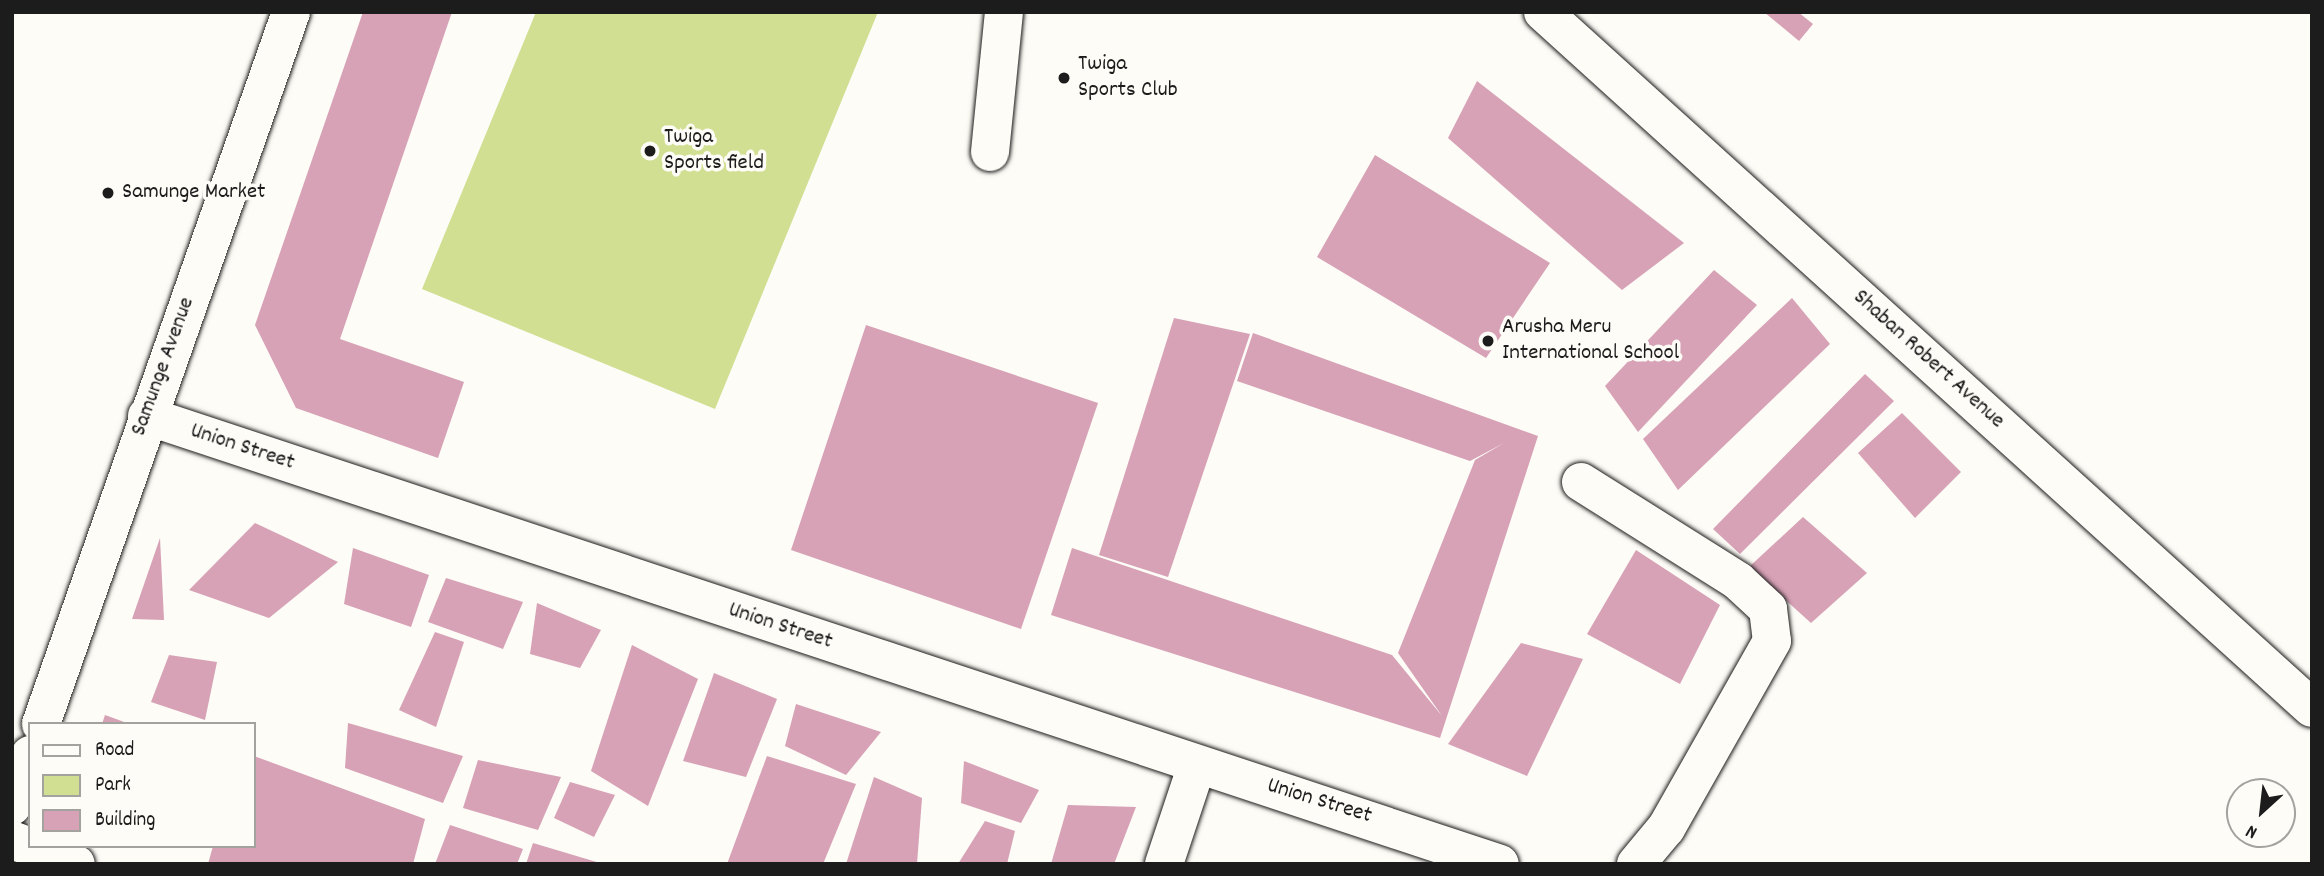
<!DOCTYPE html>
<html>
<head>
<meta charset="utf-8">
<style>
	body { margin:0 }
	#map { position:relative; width:2324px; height:876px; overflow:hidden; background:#fdfcf7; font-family:Dekko,sans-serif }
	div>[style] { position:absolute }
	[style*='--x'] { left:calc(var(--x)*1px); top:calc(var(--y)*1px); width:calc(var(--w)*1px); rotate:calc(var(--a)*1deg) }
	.green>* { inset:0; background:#d1df92 }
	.building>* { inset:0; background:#d7a1b6 }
	.roads { filter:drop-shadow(0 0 2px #1c1c1c) drop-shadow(0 0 2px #1c1c1c) }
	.minor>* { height:38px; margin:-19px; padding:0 19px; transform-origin:19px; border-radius:19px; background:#fdfcf7 }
	.major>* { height:38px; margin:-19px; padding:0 19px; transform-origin:19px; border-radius:19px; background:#fdfcf7 }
	.dots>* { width:19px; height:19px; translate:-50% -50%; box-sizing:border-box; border:4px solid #fdfcf7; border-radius:50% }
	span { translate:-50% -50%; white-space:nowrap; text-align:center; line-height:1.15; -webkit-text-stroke:7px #fdfcf7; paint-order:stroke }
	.poi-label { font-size:23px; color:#1c1c1c }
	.left { translate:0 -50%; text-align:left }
	.street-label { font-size:23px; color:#1c1c1c }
	.frame { position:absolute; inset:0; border:14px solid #1c1c1c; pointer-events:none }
	.legend { position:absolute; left:28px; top:722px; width:228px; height:126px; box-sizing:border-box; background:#fdfcf7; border:2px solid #a3a29f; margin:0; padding:9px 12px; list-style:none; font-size:21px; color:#1c1c1c }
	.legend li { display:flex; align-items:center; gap:14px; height:35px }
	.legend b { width:35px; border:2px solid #a3a29f }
	.north { position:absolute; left:2226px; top:778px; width:70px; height:70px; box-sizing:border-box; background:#fdfcf7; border:2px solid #a3a29f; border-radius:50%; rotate:207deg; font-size:19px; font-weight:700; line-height:28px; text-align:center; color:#1c1c1c }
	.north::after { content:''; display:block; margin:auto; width:24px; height:32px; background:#1c1c1c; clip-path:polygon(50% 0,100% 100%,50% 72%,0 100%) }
</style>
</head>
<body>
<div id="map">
	<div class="green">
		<div style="clip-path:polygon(536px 12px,878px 12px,715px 409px,422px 289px)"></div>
	</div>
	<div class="building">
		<div style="clip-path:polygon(363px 12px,452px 12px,340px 339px,464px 382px,438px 458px,296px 408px,255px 325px)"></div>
		<div style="clip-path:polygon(1764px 12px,1798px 12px,1813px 24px,1799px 41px)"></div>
		<div style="clip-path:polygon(1477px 81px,1684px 243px,1622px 290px,1448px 138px)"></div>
		<div style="clip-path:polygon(1375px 155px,1550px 263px,1486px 358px,1317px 257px)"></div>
		<div style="clip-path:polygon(1714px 270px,1757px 305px,1638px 432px,1605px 386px)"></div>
		<div style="clip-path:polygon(1792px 298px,1830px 344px,1678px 490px,1643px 439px)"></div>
		<div style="clip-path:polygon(1174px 318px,1250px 334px,1168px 577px,1099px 555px)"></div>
		<div style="clip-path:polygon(866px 325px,1098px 403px,1021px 629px,791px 550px)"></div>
		<div style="clip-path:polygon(1253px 333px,1538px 436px,1440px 738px,1051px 615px,1072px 548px,1392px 655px,1442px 716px,1398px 653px,1475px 460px,1504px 443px,1470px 461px,1237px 381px)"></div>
		<div style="clip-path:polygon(1865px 374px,1894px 401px,1740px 554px,1713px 529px)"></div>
		<div style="clip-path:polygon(1902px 413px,1961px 472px,1915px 518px,1858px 453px)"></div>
		<div style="clip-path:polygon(1803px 517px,1867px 573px,1811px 623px,1749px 567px)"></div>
		<div style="clip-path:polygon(255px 523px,338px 562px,269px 618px,189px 590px)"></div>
		<div style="clip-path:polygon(160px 538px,164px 620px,132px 619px)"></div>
		<div style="clip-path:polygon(353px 548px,429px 575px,411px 627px,344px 604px)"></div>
		<div style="clip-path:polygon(1636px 550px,1720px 605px,1680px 684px,1587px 634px)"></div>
		<div style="clip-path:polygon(446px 578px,523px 602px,503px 649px,428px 622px)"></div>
		<div style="clip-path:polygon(537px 603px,601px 630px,580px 668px,530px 654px)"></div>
		<div style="clip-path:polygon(435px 632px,464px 642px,436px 727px,399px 710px)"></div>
		<div style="clip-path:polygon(1521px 643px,1583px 659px,1527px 776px,1448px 744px)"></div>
		<div style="clip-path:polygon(632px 645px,698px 679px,648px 806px,591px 771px)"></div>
		<div style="clip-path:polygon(169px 655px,217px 662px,205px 720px,151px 702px)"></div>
		<div style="clip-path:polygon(714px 673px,777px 699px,746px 777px,683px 761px)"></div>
		<div style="clip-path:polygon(796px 704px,881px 732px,846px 775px,785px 746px)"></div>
		<div style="clip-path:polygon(105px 715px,127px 723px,127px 724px,102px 724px)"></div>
		<div style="clip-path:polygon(348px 723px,463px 756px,443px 803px,345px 768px)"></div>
		<div style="clip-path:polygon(254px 756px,425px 819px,413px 864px,208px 864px,213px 846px,254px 846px)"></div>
		<div style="clip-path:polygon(767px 756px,856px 784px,823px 864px,727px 864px)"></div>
		<div style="clip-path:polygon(478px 760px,561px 777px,538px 830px,463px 808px)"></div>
		<div style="clip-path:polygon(964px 761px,1039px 790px,1021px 823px,961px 803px)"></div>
		<div style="clip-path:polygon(874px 777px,922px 798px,917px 864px,846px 864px)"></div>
		<div style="clip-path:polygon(570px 782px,615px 795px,594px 837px,554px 818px)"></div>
		<div style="clip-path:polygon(1068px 805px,1136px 807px,1114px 864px,1051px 864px)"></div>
		<div style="clip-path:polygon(985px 821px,1015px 831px,1007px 864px,958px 864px)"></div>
		<div style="clip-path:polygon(450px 825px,523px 849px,517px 864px,435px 864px)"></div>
		<div style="clip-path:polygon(533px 843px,600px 863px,600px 864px,526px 864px)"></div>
	</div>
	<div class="roads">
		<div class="minor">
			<div style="--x:1543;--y:12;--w:1037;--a:42.15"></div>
			<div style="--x:990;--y:152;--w:141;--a:-84.3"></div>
			<div style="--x:147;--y:416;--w:1425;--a:18.32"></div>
			<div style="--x:1581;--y:482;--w:186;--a:32.2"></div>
			<div style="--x:1738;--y:581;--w:41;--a:43"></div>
			<div style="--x:1768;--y:609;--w:32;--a:83"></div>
			<div style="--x:1772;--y:641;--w:215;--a:119.5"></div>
			<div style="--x:1666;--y:828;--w:47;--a:129.8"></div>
			<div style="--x:41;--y:724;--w:755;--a:-70.65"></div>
			<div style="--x:12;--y:806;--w:54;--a:-70.6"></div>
			<div style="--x:1164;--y:864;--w:104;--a:-71.6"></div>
		</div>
		<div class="major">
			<div style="--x:12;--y:840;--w:68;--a:20.6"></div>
		</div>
	</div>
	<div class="dots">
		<div style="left:1064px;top:78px;background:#1c1c1c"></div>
		<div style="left:650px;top:151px;background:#1c1c1c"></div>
		<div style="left:108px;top:193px;background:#1c1c1c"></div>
		<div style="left:1488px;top:341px;background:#1c1c1c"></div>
	</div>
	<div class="poi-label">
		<span class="left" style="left:1078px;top:78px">Twiga<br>Sports Club</span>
		<span class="left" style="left:664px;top:151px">Twiga<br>Sports field</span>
		<span class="left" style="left:122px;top:193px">Samunge Market</span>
		<span class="left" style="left:1502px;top:341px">Arusha Meru<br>International School</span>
	</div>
	<div class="street-label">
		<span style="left:1928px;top:360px;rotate:42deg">Shaban Robert Avenue</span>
		<span style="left:164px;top:367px;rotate:-70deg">Samunge Avenue</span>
		<span style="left:242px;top:448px;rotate:18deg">Union Street</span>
		<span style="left:780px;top:627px;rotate:18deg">Union Street</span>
		<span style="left:1319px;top:802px;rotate:17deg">Union Street</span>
	</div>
	<div class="frame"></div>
	<ul class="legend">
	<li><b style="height:9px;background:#fdfcf7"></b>Road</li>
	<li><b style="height:19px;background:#d1df92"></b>Park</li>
	<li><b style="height:19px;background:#d7a1b6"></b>Building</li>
	</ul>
	<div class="north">N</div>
</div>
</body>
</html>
